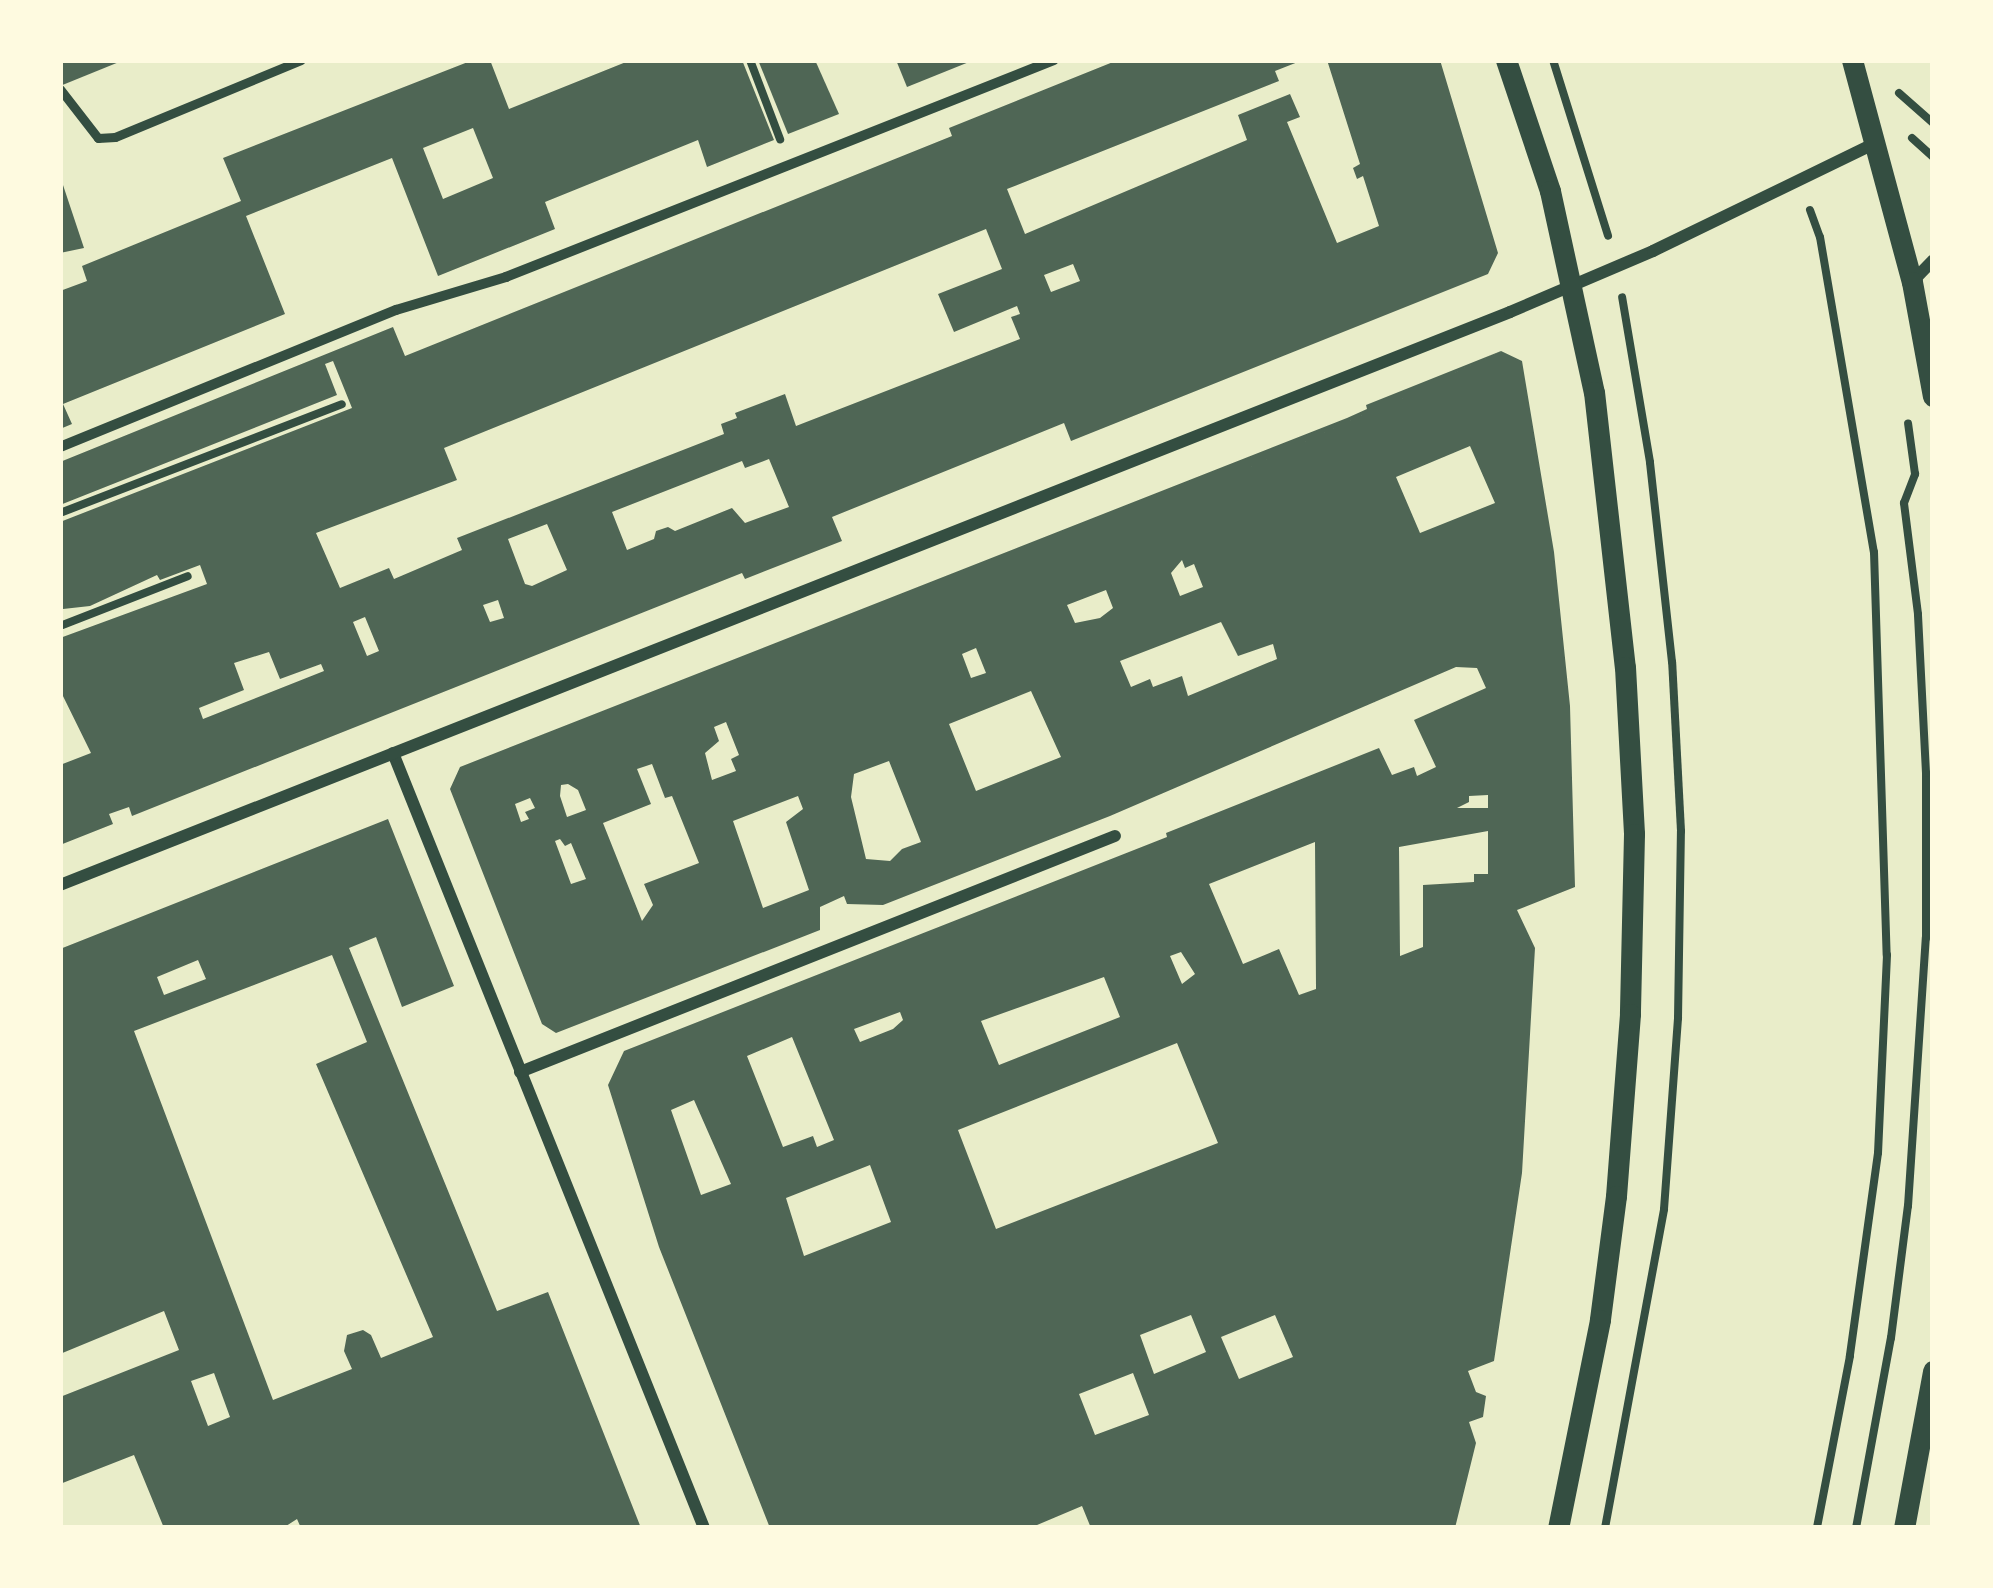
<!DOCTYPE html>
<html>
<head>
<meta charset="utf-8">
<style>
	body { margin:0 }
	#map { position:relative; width:1993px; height:1588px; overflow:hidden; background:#e9edc9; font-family:"Fira Sans",sans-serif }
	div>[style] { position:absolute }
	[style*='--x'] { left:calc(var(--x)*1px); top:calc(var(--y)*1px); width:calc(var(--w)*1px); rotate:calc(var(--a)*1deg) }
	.building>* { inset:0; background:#4f6655 }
	.path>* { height:8px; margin:-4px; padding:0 4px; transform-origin:4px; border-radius:4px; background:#344e41 }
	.service>* { height:9px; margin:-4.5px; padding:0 4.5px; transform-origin:4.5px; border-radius:4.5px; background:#344e41 }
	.pedestrian>* { height:10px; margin:-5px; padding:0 5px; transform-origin:5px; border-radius:5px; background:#344e41 }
	.minor>* { height:12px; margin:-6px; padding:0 6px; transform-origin:6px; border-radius:6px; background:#344e41 }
	.tertiary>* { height:21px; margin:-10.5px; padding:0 10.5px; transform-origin:10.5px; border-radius:10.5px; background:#344e41 }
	span { translate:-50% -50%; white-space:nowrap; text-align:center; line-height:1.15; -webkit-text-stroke:9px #fefae0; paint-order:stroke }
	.frame { position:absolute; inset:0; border:63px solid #fefae0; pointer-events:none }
</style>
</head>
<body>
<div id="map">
	<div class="building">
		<div style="clip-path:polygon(60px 60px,124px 60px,60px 86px)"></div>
		<div style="clip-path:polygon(evenodd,473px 60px,490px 60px,509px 109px,631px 60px,742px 60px,774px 140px,707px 167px,698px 140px,545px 202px,555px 229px,438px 276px,392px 158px,246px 216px,285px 314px,63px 404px,72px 424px,60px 429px,60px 291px,87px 281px,82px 266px,241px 201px,223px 158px,473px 60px,473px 128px,493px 178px,443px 199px,423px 148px,473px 128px)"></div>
		<div style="clip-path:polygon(758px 60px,815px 60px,839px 114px,788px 134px)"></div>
		<div style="clip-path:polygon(896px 60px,974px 60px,907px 87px)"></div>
		<div style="clip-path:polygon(evenodd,1118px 60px,1303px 60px,1275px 71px,1279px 81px,1007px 189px,1025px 234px,1247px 140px,1238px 115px,1290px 94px,1300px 117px,1287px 122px,1337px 243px,1379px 226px,1363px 176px,1357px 179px,1353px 168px,1360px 164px,1327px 60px,1440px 60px,1498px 253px,1488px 274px,1071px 441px,1064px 423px,832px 517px,842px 541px,745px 579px,742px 573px,132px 816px,129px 807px,109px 814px,113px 824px,60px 845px,60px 765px,91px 753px,60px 690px,60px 638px,207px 584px,200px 565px,160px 580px,157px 575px,90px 606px,63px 609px,60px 522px,352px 408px,333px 361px,325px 364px,337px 395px,60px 505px,60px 462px,393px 327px,405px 356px,952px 136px,949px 128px,1118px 60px,986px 229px,1002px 269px,938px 294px,954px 332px,1017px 306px,1020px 314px,1011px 317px,1020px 339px,796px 426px,785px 394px,735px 413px,737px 418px,721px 424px,724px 434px,457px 538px,462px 550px,394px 579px,389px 568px,340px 588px,316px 533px,457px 480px,444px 448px,986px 229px,1118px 60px,1073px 264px,1080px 281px,1051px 292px,1044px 275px,1073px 264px,1118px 60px,769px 459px,789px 507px,745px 523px,732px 508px,675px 531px,668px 527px,656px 531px,654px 539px,627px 550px,612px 512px,742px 461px,745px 468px,769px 459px,1118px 60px,547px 524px,567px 570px,532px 586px,525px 584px,508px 539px,547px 524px,1118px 60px,498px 600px,504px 618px,490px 622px,483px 605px,498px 600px,1118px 60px,365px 617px,379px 651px,367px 656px,353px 622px,365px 617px,1118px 60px,269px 652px,280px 679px,321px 664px,324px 671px,203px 719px,199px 708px,244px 690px,234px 663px,269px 652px)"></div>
		<div style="clip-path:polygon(60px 176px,84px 248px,60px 253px)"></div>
		<div style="clip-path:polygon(evenodd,1501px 351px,1522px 361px,1554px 552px,1570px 706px,1575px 887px,1517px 910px,1535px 948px,1522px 1173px,1494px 1361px,1468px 1371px,1476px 1392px,1486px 1396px,1483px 1417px,1469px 1422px,1476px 1443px,1455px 1528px,1091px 1528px,1082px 1506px,1030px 1528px,770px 1528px,659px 1247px,608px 1085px,624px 1051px,1167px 837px,1166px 833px,1379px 748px,1392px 775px,1414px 767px,1417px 776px,1436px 767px,1414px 720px,1486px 688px,1477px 668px,1456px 667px,1110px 816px,883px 905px,847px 904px,844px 896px,820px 907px,820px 930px,556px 1033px,542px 1024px,450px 789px,460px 767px,1347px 418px,1367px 409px,1366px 405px,1501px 351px,1470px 446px,1495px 503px,1420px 533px,1396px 477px,1470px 446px,1501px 351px,1182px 560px,1185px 568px,1194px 564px,1203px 587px,1180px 596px,1171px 573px,1182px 560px,1501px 351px,1106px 590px,1113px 608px,1100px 618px,1075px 623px,1067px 605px,1106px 590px,1501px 351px,1221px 622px,1238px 656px,1273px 644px,1277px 659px,1188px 696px,1182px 676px,1153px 687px,1150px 679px,1131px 687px,1120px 661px,1221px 622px,1501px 351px,976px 648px,986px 673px,971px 678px,962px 654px,976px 648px,1501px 351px,1031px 691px,1061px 757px,976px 791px,949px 724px,1031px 691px,1501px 351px,726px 722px,739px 755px,731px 759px,736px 771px,712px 780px,705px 753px,719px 741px,714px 727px,726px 722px,1501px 351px,889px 761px,921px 842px,902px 849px,890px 861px,866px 859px,851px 797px,854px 774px,889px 761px,1501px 351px,652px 764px,665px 798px,672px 796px,699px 863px,644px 884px,653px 905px,642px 921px,603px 823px,651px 804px,637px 769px,652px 764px,1501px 351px,568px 784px,578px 790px,586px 810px,567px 817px,560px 796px,561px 785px,568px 784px,1501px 351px,1488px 795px,1488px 808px,1457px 808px,1469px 802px,1469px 796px,1488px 795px,1501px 351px,798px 796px,803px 809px,786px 822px,809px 890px,763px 908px,733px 821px,798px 796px,1501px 351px,530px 798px,535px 808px,525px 812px,529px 819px,521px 822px,515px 804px,530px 798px,1501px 351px,1488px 831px,1488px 874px,1474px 874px,1474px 882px,1423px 885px,1423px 947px,1400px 956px,1399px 847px,1488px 831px,1501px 351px,560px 839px,565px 846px,571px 843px,586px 879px,571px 884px,555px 841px,560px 839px,1501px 351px,1315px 842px,1316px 989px,1299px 995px,1279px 949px,1243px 964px,1209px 884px,1315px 842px,1501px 351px,1181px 952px,1195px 974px,1182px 984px,1170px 956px,1181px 952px,1501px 351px,1104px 977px,1120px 1017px,999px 1065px,981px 1021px,1104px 977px,1501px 351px,900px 1012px,903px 1020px,893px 1029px,860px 1042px,854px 1029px,900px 1012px,1501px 351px,792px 1037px,834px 1140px,817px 1147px,813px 1136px,783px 1147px,747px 1056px,792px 1037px,1501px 351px,1177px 1043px,1218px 1143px,996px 1229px,958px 1130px,1177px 1043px,1501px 351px,694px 1100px,731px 1184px,701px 1195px,671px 1110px,694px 1100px,1501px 351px,870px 1165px,891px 1222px,804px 1256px,786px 1198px,870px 1165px,1501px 351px,1191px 1315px,1206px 1352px,1154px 1374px,1140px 1335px,1191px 1315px,1501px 351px,1275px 1315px,1293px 1357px,1239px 1379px,1221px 1337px,1275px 1315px,1501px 351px,1133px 1373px,1149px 1415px,1095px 1435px,1079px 1394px,1133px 1373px)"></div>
		<div style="clip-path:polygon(evenodd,388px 819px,454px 986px,402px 1007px,376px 937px,349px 948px,497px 1311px,548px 1292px,641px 1528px,301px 1528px,297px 1519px,283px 1528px,164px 1528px,134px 1455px,60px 1484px,60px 1397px,179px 1350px,164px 1311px,60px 1354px,60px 949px,388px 819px,332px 955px,367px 1042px,316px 1064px,433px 1337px,381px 1358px,371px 1335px,363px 1330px,347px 1335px,344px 1351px,352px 1369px,273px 1400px,134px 1031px,332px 955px,388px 819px,198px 960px,206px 979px,164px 995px,157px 977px,198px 960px,388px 819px,214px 1373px,230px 1417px,208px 1426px,191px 1381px,214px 1373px)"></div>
	</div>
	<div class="path">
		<div style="--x:750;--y:60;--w:85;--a:69.2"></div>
		<div style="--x:1553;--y:60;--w:184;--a:72.6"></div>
		<div style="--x:1899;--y:93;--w:45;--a:41.4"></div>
		<div style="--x:1912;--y:138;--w:28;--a:42"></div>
		<div style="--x:1810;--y:210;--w:29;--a:70"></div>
		<div style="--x:1820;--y:237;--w:320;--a:80.3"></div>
		<div style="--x:1874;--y:552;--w:403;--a:88.2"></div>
		<div style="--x:1887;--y:955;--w:198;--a:92.6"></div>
		<div style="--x:1878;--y:1153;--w:205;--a:97.9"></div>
		<div style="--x:1850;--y:1356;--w:175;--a:100.9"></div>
		<div style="--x:60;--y:513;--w:302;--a:-21.1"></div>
		<div style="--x:60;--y:626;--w:137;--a:-21.3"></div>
		<div style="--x:1605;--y:1528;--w:324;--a:-79.5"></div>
		<div style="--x:1664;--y:1209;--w:192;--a:-85.8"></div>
		<div style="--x:1678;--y:1018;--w:187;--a:-89.1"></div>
		<div style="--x:1681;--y:831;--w:169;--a:-93"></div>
		<div style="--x:1672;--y:662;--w:201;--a:-96.3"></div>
		<div style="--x:1650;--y:462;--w:167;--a:-99.6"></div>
		<div style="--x:1856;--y:1528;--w:193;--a:-79.6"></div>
		<div style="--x:1891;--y:1338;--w:133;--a:-82.7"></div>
		<div style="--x:1908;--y:1206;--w:269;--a:-86.2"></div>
		<div style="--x:1926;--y:938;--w:165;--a:-90"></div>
		<div style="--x:1926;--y:773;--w:159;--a:-92.9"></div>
		<div style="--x:1918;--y:614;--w:112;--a:-97.2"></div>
		<div style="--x:1904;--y:503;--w:31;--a:-69"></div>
		<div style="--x:1915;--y:474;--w:51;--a:-97.8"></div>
	</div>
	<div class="service">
		<div style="--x:60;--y:89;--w:62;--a:52.2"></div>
		<div style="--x:98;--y:138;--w:17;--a:-3"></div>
		<div style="--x:115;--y:137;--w:201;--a:-22.5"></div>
	</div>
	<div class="pedestrian">
		<div style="--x:60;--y:447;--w:363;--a:-22.2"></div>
		<div style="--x:396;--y:310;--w:115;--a:-16.7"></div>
		<div style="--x:506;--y:277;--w:589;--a:-21.6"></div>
	</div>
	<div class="minor">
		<div style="--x:1913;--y:281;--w:29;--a:-46"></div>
		<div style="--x:393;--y:753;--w:835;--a:68.13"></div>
		<div style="--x:60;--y:885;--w:1559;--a:-21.56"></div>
		<div style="--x:1510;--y:312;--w:155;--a:-23.1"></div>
		<div style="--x:1653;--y:251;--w:249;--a:-25.9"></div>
		<div style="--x:520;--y:1072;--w:640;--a:-21.64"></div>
	</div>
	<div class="tertiary">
		<div style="--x:1506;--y:60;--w:138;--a:71.4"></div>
		<div style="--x:1550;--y:191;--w:206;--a:77.7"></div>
		<div style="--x:1594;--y:392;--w:277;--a:83.6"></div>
		<div style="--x:1625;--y:667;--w:167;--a:86.9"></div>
		<div style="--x:1634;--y:834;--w:180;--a:91.3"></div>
		<div style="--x:1630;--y:1014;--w:183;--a:94.4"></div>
		<div style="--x:1616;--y:1196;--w:125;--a:97.4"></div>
		<div style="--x:1600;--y:1320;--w:212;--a:101.4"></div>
		<div style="--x:1852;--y:60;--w:230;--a:74.9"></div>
		<div style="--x:1912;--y:282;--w:116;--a:79.6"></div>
		<div style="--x:1904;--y:1528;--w:160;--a:-79.5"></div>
	</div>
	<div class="frame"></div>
</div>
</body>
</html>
